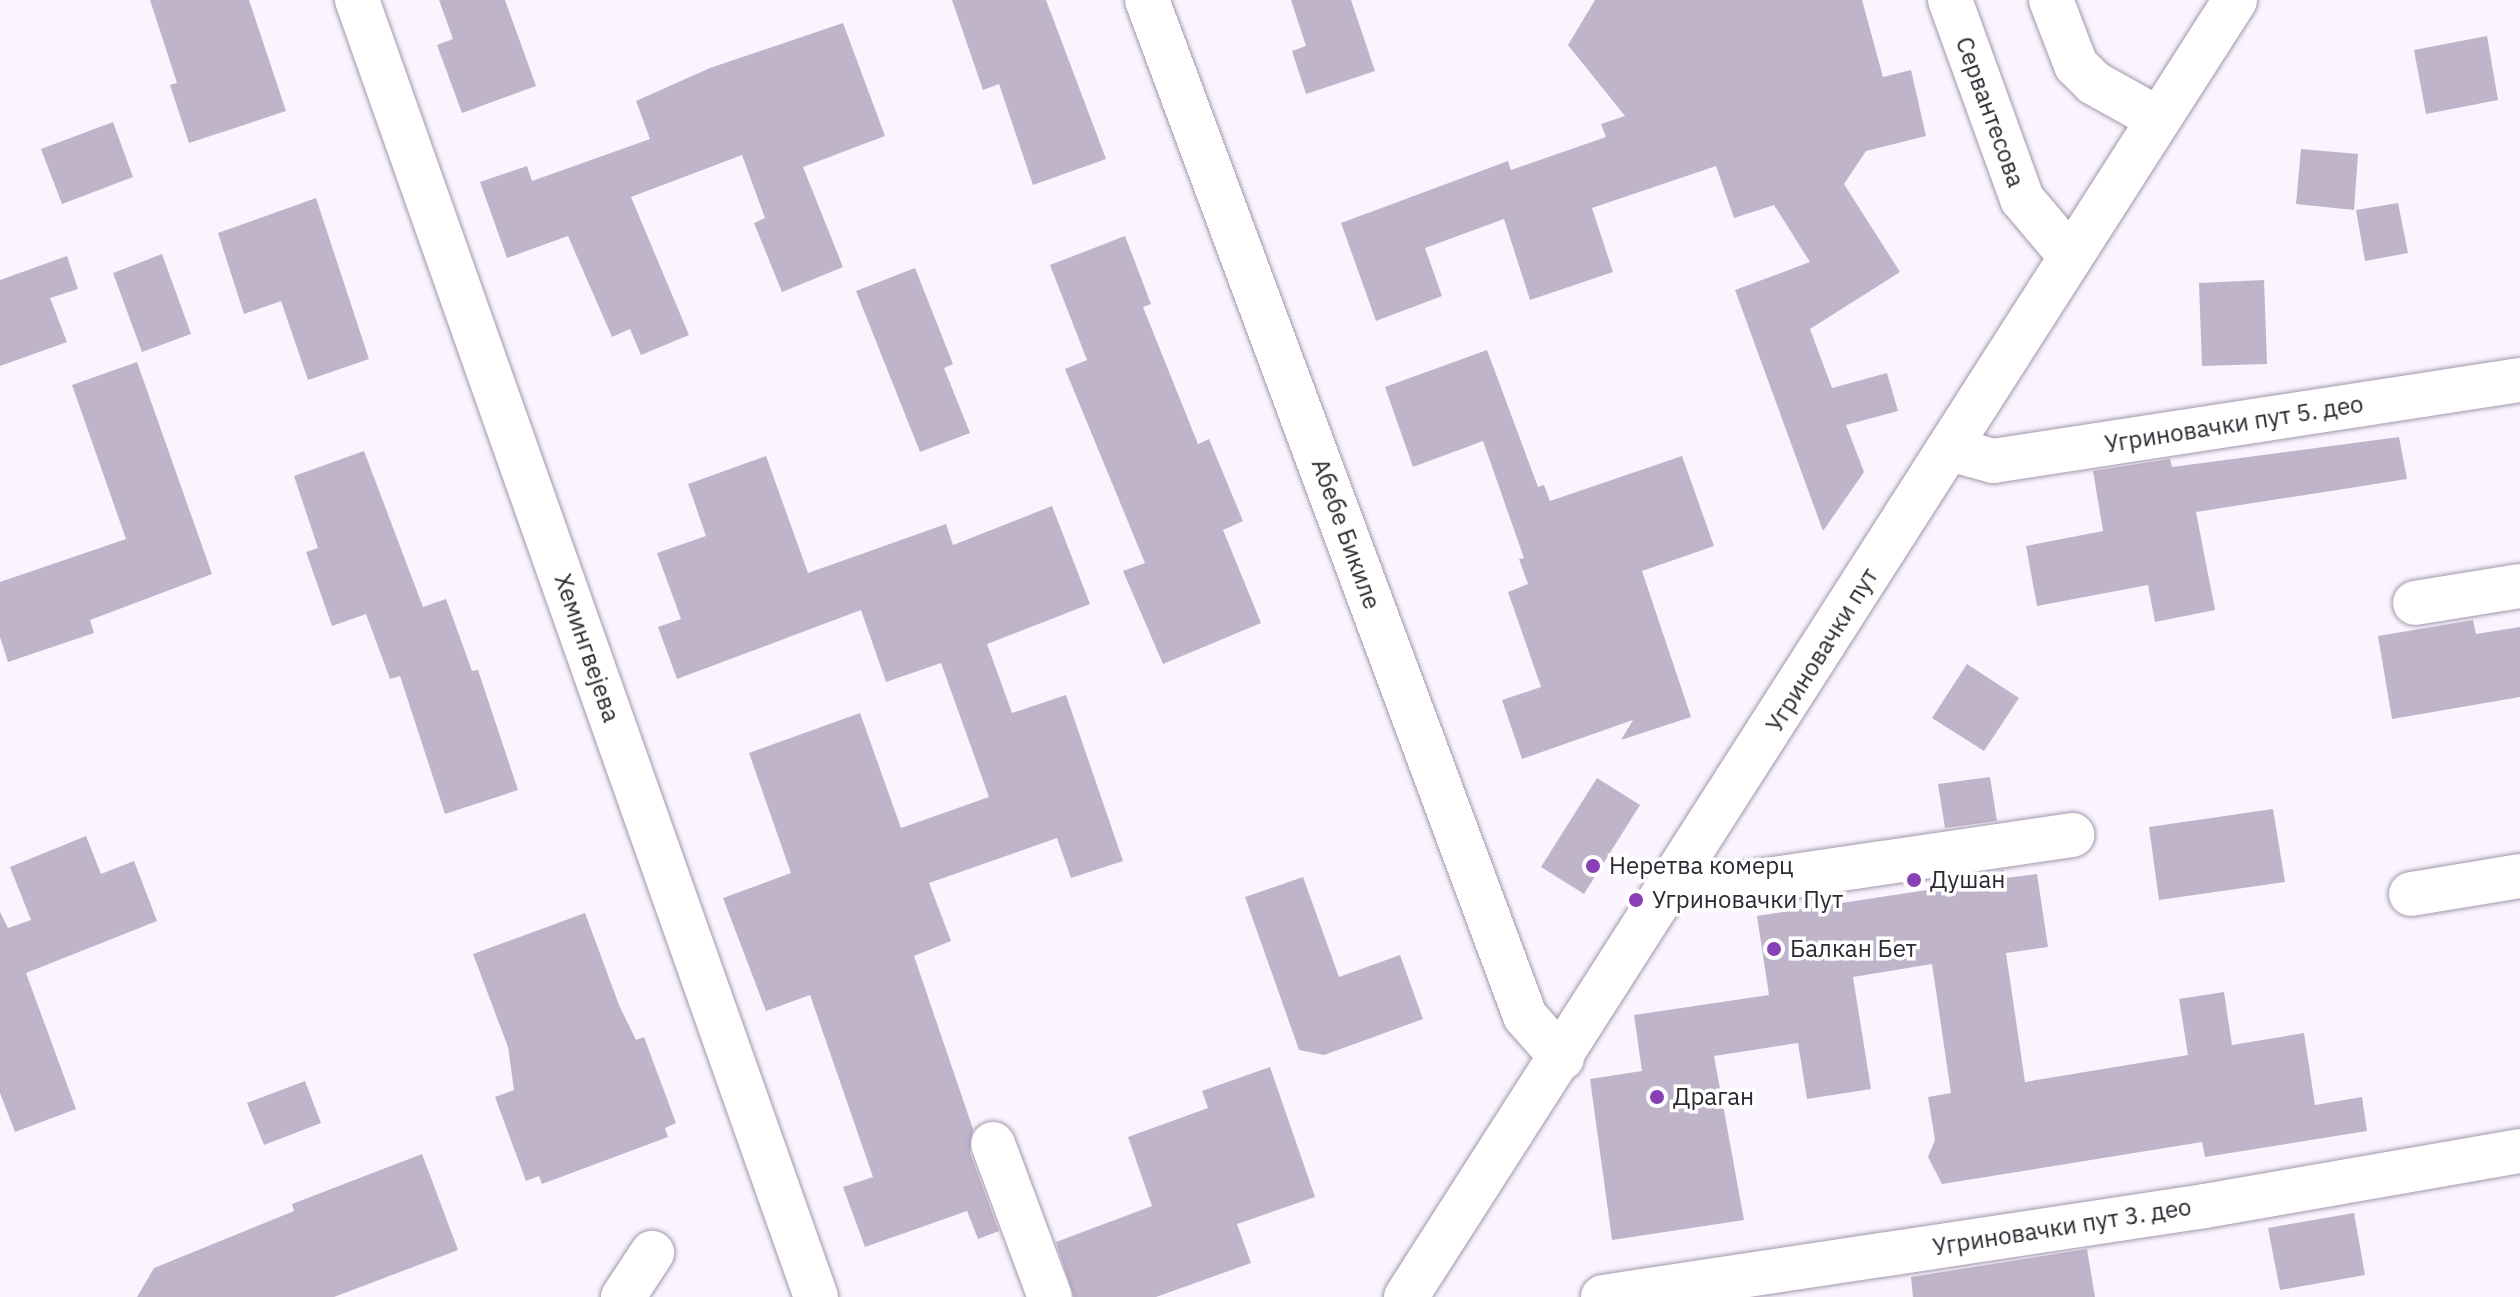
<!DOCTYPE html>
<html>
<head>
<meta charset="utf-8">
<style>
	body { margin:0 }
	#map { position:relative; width:2520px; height:1297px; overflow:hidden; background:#f9f4fd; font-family:"IBM Plex Sans",sans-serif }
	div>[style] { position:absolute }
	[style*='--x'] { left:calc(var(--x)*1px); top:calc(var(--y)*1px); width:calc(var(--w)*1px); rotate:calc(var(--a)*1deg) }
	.building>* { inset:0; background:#c0b4cb }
	.roads { filter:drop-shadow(0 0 2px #a296ad) drop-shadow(0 0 2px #a296ad) }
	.minor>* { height:44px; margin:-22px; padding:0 22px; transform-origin:22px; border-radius:22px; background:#fff }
	.dots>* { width:22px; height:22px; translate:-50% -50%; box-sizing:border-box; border:4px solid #fff; border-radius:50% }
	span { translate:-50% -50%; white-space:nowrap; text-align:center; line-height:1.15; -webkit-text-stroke:7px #fff; paint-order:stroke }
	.street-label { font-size:24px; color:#2e2932 }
	.poi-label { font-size:24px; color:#2e2932 }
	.left { translate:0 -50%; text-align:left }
</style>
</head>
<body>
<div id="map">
	<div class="building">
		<div style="clip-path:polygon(150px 0,249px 0,286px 111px,189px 143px,170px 85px,177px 83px)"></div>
		<div style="clip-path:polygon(439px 0,505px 0,536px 86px,462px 113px,437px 45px,453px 39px)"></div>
		<div style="clip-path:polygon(952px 0,1046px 0,1106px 159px,1033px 185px,999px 84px,983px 90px)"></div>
		<div style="clip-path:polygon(1291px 0,1351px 0,1375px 71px,1306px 94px,1292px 51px,1306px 46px)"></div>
		<div style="clip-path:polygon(1595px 0,1862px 0,1883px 77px,1911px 70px,1926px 136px,1866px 151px,1844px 184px,1900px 272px,1810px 329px,1832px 388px,1887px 373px,1898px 411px,1846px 425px,1864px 472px,1823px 531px,1735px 290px,1810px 262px,1774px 205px,1734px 218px,1716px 166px,1592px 208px,1613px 272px,1530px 300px,1504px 219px,1425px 248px,1442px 296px,1376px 321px,1341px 223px,1508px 161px,1511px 170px,1606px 137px,1601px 124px,1625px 116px,1568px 45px)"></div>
		<div style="clip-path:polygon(843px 23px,885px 136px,803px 167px,843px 267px,782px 292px,754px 223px,765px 218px,742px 155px,631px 197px,689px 335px,641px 355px,630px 329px,612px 337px,568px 236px,507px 258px,480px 182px,527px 166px,532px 181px,650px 139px,636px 101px,710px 68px)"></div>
		<div style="clip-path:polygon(2487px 36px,2498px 100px,2426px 114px,2414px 50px)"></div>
		<div style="clip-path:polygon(113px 122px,133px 177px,62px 204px,41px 149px)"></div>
		<div style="clip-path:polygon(2301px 149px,2358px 154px,2354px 210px,2296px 204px)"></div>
		<div style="clip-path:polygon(316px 198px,369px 359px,308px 380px,281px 301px,244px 314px,218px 233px)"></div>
		<div style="clip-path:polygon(2398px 203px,2408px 253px,2365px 261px,2356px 210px)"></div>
		<div style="clip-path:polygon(1125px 236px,1151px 304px,1143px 307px,1198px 444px,1209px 439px,1243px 521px,1223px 530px,1261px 623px,1163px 664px,1123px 571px,1145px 563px,1065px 369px,1087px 360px,1050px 265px)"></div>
		<div style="clip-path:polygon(162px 254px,191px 334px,142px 352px,113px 273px)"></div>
		<div style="clip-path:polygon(67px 256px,78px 289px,50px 298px,67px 342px,0 366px,0 280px)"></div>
		<div style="clip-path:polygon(915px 268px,953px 364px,944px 368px,970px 433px,920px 452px,856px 291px)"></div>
		<div style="clip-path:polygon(2264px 280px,2267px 364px,2202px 366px,2199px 283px)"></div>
		<div style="clip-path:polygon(1487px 350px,1538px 487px,1544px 485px,1550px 501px,1682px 456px,1714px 546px,1642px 571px,1691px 717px,1621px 740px,1633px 720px,1522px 759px,1502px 700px,1541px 687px,1508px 592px,1528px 584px,1519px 559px,1524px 558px,1483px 441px,1413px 467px,1385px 387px)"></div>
		<div style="clip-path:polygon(137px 362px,212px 574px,90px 620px,94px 633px,8px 662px,0 637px,0 582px,126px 539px,72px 385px)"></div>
		<div style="clip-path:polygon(2399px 437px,2407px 479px,2196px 512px,2215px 610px,2155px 622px,2148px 585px,2037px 606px,2026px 546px,2103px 531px,2093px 471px,2170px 459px,2172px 467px)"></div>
		<div style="clip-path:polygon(364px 451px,423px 607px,446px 599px,472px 671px,478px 670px,518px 790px,445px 814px,400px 676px,390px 679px,366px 614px,332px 626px,306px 552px,318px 548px,294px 476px)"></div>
		<div style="clip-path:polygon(766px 456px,808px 573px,946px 524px,953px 545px,1052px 506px,1090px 604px,987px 644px,1012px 713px,1066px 695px,1123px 861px,1071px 878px,1057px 838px,929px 883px,951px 941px,914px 956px,973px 1129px,970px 1153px,999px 1231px,978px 1239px,967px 1211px,865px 1247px,843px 1187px,873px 1177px,810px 995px,766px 1011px,723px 898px,791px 873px,749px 753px,860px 713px,901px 828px,989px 797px,941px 663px,886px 682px,861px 610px,677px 679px,658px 627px,681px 619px,657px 553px,706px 536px,688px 484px)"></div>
		<div style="clip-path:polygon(2473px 620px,2476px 634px,2520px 627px,2520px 697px,2392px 719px,2378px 636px)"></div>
		<div style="clip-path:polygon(1967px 664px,2019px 698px,1984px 751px,1932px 718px)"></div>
		<div style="clip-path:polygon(1990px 777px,1997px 821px,1945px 828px,1938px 784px)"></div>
		<div style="clip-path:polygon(1597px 778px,1640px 805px,1584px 894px,1541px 867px)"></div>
		<div style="clip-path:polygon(2273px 809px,2285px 882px,2159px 900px,2149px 827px)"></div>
		<div style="clip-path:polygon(86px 836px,101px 874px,134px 861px,157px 921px,26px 973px,76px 1109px,15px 1132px,0 1093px,0 912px,8px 928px,31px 920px,10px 867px)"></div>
		<div style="clip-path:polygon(2004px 870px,2005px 878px,2037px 874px,2048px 947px,2006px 953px,2025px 1082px,2188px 1055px,2179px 999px,2224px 992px,2232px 1045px,2304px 1033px,2315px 1105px,2362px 1097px,2367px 1131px,2205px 1157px,2202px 1142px,1942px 1184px,1928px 1157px,1935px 1140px,1928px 1097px,1951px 1093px,1932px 964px,1853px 977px,1871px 1089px,1807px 1099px,1798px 1043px,1714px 1056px,1744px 1220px,1612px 1240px,1590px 1079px,1642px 1071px,1634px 1015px,1769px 995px,1757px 916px,1953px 886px,1952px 878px)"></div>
		<div style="clip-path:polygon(1303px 877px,1339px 977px,1400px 955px,1423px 1019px,1324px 1055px,1299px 1050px,1245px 897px)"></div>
		<div style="clip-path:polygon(585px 913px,619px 1005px,636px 1040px,644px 1037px,676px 1123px,665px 1128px,668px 1137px,542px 1184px,539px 1176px,526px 1181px,495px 1097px,514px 1090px,508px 1047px,473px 954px)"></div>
		<div style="clip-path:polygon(1270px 1067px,1315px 1197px,1237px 1224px,1251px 1263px,1156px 1297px,1074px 1297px,1056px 1242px,1152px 1206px,1128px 1137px,1208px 1108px,1202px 1091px)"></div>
		<div style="clip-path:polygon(305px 1081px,321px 1123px,264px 1145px,247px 1103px)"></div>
		<div style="clip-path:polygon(422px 1154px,458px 1250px,334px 1297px,137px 1297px,154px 1268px,294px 1211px,292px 1204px)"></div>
		<div style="clip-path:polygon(2354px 1213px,2365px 1275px,2280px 1290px,2268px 1228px)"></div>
		<div style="clip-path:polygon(2087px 1249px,2095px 1297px,1913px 1297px,1911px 1277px)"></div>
	</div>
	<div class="roads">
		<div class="minor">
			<div style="--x:357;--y:0;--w:1376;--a:70.51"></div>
			<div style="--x:1147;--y:0;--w:1084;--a:69.59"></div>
			<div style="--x:1525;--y:1016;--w:56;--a:48.6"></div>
			<div style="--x:1950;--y:0;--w:212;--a:70.1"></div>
			<div style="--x:2022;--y:199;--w:75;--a:49.9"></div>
			<div style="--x:2051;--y:0;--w:70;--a:69"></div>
			<div style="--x:2076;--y:65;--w:25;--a:45"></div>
			<div style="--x:2094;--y:83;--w:72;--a:29.1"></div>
			<div style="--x:1950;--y:449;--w:45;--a:15.6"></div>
			<div style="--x:1993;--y:461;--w:533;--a:-8.74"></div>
			<div style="--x:2415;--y:603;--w:106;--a:-9.2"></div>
			<div style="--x:1680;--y:874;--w:22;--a:24"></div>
			<div style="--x:1700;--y:883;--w:40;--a:1.4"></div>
			<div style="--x:1740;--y:884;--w:336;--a:-8.4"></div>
			<div style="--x:2411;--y:894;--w:110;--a:-9.4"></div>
			<div style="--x:993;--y:1144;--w:163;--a:69.6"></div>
			<div style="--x:623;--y:1297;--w:53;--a:-56.6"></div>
			<div style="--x:1406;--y:1297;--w:1539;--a:-57.41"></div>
			<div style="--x:1603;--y:1297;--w:609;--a:-8.6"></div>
			<div style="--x:2205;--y:1206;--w:320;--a:-9.9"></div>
		</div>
	</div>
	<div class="dots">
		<div style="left:1593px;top:866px;background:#8741b5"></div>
		<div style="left:1914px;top:880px;background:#8741b5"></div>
		<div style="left:1636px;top:900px;background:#8741b5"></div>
		<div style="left:1774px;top:949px;background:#8741b5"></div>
		<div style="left:1657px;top:1097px;background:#8741b5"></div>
	</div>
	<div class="street-label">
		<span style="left:1990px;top:112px;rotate:70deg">Сервантесова</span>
		<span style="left:2234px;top:424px;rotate:-9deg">Угриновачки пут 5. део</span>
		<span style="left:1346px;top:534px;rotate:70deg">Абебе Бикиле</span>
		<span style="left:587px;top:648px;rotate:71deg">Хемингвејева</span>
		<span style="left:1822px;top:650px;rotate:-58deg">Угриновачки пут</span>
		<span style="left:2062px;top:1227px;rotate:-9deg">Угриновачки пут 3. део</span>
	</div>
	<div class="poi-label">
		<span class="left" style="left:1609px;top:866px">Неретва комерц</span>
		<span class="left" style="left:1930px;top:880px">Душан</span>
		<span class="left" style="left:1652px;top:900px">Угриновачки Пут</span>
		<span class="left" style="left:1790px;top:949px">Балкан Бет</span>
		<span class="left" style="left:1673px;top:1097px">Драган</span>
	</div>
</div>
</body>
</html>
